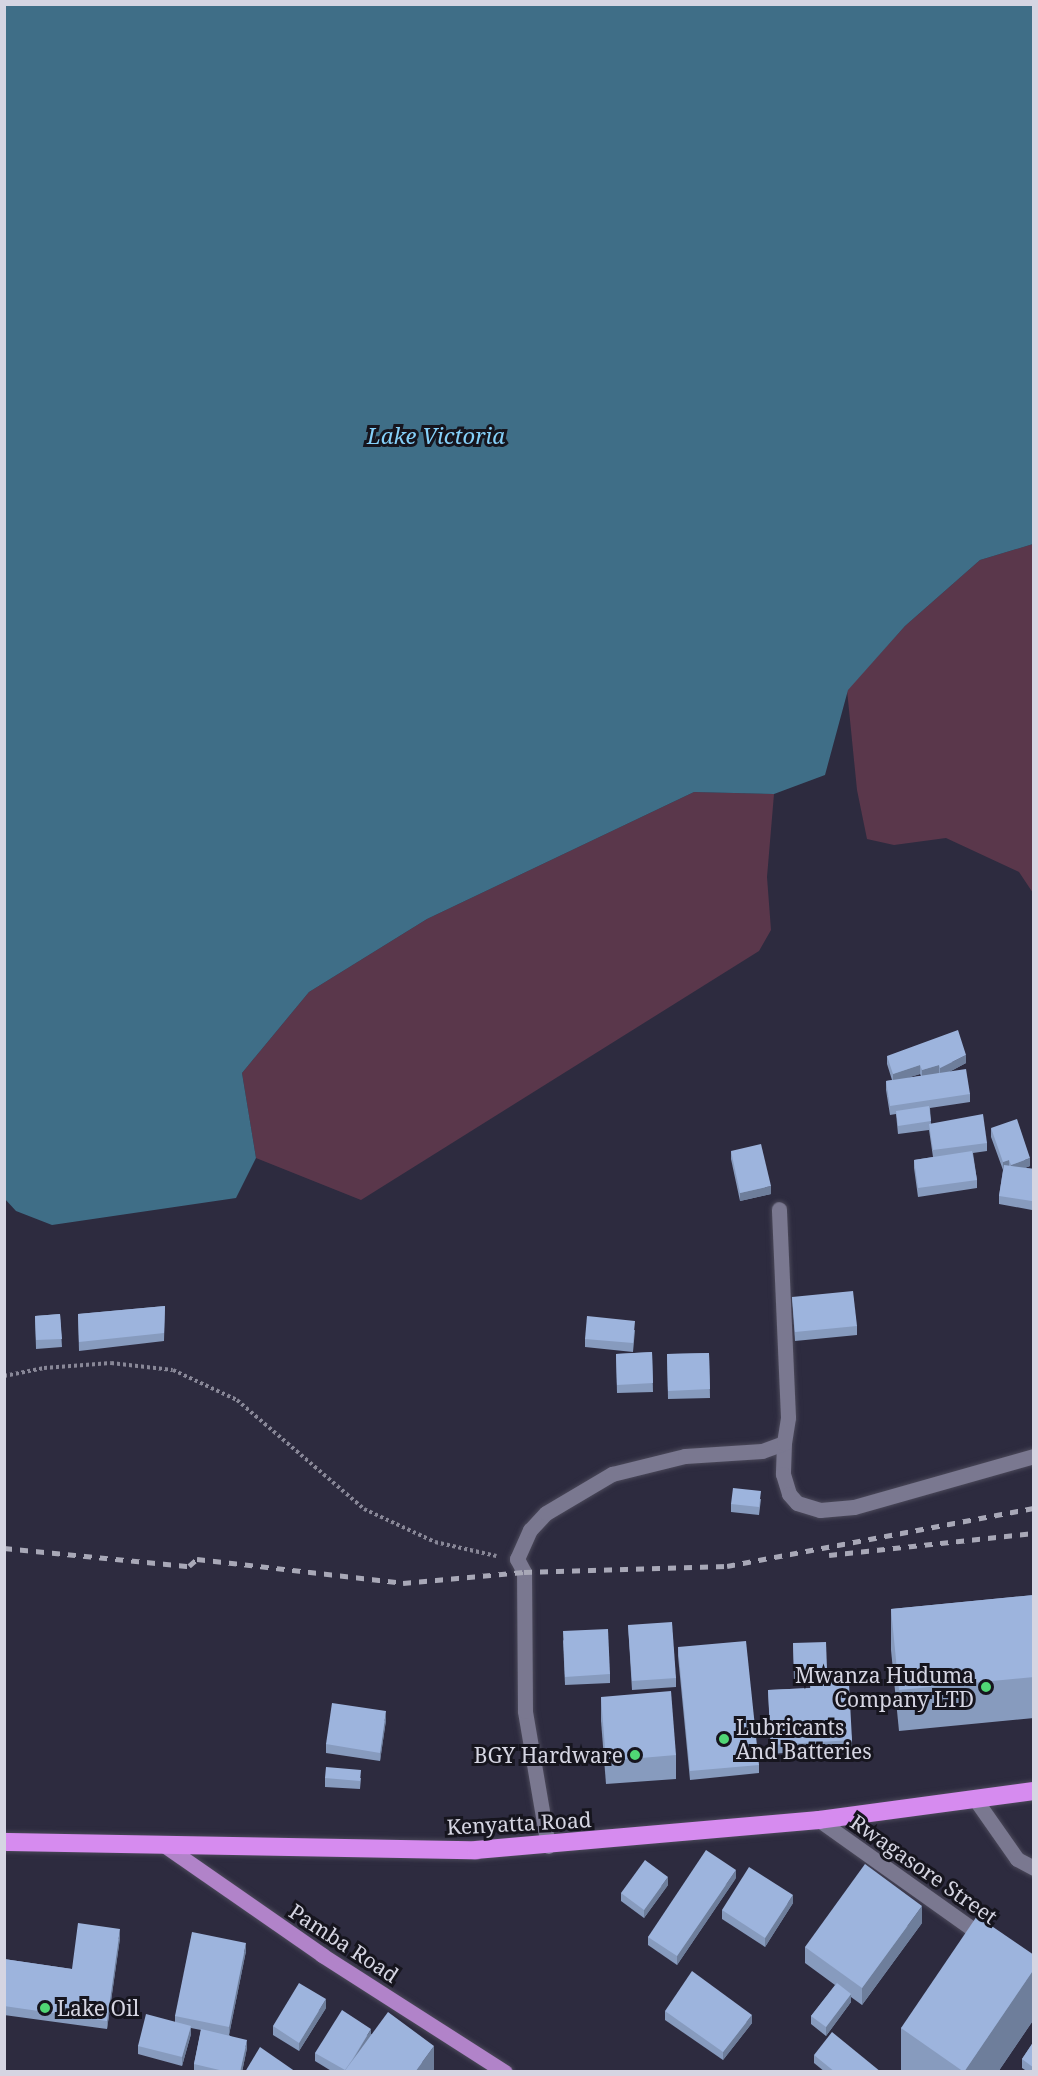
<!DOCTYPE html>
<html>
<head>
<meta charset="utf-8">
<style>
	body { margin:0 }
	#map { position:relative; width:1038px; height:2076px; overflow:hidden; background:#2d2b3f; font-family:"Noto Serif",serif }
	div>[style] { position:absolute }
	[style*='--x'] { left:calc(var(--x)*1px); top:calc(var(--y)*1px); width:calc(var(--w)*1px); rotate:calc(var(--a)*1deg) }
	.green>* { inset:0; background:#5a374b }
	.water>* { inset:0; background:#3f6e87 }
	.path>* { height:4px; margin-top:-2px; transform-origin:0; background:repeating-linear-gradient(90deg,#888797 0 3px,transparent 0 6px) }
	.roads { filter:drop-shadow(0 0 2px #4b495a) drop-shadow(0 0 2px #4b495a) }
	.minor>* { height:15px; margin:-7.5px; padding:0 7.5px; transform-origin:7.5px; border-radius:7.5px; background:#7a7890 }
	.major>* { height:15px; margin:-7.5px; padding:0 7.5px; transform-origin:7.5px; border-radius:7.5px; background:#b183c9 }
	.highway>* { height:18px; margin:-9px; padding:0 9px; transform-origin:9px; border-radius:9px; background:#d68bef }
	.rail>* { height:4.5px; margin-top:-2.25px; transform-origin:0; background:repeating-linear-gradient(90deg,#a8a8b7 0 8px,transparent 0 16px) }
	.wall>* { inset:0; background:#879bbe }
	.shaded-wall>* { inset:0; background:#6e7e9b }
	.building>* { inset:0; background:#9db4dd }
	.dots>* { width:16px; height:16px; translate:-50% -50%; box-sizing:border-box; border:3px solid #16151e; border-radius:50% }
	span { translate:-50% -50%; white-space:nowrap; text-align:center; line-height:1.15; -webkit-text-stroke:6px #16151e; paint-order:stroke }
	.poi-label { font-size:21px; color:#d5d5e2 }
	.right { translate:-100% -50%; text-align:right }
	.left { translate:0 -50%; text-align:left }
	.street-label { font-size:21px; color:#d5d5e2 }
	.water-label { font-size:22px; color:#85d0f9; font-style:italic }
	.frame { position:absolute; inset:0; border:6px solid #d5d5e2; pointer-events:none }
</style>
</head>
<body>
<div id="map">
	<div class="green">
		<div style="clip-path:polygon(1033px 544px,1033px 893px,1019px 872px,946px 838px,894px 845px,867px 839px,857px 790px,847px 690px,905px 626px,980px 560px)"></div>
		<div style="clip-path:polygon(694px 792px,774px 794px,767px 877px,771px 930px,759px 951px,361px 1200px,256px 1158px,242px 1073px,309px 992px,427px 919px)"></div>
	</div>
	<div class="water">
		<div style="clip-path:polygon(4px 5px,1034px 5px,1033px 544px,980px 560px,905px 626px,848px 690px,825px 775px,774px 794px,694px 792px,427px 919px,309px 992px,242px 1073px,256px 1158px,236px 1198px,52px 1225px,16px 1211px,4px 1198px)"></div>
	</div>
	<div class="path">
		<div style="--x:4;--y:1376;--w:41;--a:-11.3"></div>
		<div style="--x:44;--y:1368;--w:67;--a:-4.3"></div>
		<div style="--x:111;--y:1363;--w:62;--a:6.4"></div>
		<div style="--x:173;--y:1370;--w:71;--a:25.1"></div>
		<div style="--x:237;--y:1400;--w:167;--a:40.6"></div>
		<div style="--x:364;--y:1509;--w:78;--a:24.9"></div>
		<div style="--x:435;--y:1542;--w:63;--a:12.9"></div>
	</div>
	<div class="roads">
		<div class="minor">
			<div style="--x:784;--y:1443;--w:31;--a:92"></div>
			<div style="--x:783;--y:1474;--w:21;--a:73"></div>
			<div style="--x:789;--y:1494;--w:12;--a:48"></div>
			<div style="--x:797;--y:1503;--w:24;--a:17"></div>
			<div style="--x:820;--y:1510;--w:34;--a:-5"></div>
			<div style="--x:854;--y:1507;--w:187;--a:-15.8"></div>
			<div style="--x:975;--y:1799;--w:73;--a:55"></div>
			<div style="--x:1017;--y:1859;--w:19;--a:28"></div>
			<div style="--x:819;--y:1820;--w:204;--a:35.4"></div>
			<div style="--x:548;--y:1846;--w:137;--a:-99.7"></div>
			<div style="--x:525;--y:1711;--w:139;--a:-90.4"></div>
			<div style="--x:524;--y:1572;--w:15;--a:-118"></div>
			<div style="--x:517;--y:1559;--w:32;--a:-66"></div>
			<div style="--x:530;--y:1530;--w:23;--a:-47"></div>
			<div style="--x:546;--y:1513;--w:77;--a:-30.6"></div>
			<div style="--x:612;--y:1474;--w:75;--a:-13.9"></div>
			<div style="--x:685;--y:1456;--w:77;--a:-3.7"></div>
			<div style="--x:762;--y:1451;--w:23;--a:-20"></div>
			<div style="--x:784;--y:1443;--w:26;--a:-81"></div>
			<div style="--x:788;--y:1417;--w:208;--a:-92.5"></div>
		</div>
		<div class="major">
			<div style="--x:164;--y:1845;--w:193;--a:34.8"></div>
			<div style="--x:322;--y:1955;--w:217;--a:32.6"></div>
		</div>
		<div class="highway">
			<div style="--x:4;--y:1842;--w:472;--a:1"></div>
			<div style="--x:476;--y:1850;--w:344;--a:-5"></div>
			<div style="--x:819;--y:1820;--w:217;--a:-7.7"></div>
		</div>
	</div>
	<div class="rail">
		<div style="--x:4;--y:1548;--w:186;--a:5.6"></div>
		<div style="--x:189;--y:1566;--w:11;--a:-41"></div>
		<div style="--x:197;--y:1559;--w:207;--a:6.6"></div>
		<div style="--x:403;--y:1583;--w:121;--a:-5.2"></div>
		<div style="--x:524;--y:1572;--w:203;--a:-1.7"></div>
		<div style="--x:727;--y:1566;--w:312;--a:-10.7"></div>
		<div style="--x:829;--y:1555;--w:206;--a:-6.1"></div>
	</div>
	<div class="wall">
		<div style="clip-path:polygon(evenodd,887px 1056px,966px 1063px,949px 1072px,970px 1094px,970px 1102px,930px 1108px,931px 1124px,987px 1143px,987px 1151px,973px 1153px,977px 1180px,977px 1188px,918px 1197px,914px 1168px,914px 1160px,933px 1157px,929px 1130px,898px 1134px,896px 1114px,890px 1115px,886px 1090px,886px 1081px,892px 1080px,887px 1064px,887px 1056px,920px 1074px,921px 1076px,906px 1078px,920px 1074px)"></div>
		<div style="clip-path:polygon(991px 1128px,1030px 1166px,1025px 1168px,1034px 1169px,1034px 1203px,1032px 1210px,999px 1204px,999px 1196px,1003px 1170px,991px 1137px)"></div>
		<div style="clip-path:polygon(731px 1151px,771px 1194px,740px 1201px,731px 1159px)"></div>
		<div style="clip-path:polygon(792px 1297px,857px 1326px,857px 1335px,795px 1341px)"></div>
		<div style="clip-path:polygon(165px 1306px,164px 1341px,79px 1351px,78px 1314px)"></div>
		<div style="clip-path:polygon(60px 1314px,62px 1347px,36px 1349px,35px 1316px)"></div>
		<div style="clip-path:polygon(635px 1330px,633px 1352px,585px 1347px,585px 1339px)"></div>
		<div style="clip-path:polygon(652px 1352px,653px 1392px,617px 1393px,616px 1354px)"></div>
		<div style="clip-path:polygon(709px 1353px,710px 1398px,668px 1399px,667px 1354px)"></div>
		<div style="clip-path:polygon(761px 1499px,759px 1515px,731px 1512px,731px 1504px)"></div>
		<div style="clip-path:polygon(1034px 1595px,1034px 1718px,899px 1731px,891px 1650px,891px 1609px)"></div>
		<div style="clip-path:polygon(628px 1625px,676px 1678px,676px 1687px,632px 1690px)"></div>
		<div style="clip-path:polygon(563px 1640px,610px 1674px,610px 1683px,565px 1685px)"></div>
		<div style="clip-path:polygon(793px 1643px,827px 1669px,827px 1674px,843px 1685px,852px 1740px,852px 1748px,771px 1754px,768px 1690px,810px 1688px,810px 1678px,794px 1679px)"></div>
		<div style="clip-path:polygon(678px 1647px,759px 1765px,759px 1773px,690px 1780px,678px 1656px)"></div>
		<div style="clip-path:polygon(601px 1697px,676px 1755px,676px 1779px,606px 1784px,601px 1721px)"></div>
		<div style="clip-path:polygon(386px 1720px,380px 1761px,326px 1753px,326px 1744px)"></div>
		<div style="clip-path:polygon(325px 1778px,361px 1778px,360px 1789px,325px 1787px)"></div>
		<div style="clip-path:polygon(736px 1878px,677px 1965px,648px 1945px,648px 1937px)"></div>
		<div style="clip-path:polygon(668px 1885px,644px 1918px,621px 1901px,621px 1893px)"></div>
		<div style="clip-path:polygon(793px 1903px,765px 1947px,722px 1919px,722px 1910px)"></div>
		<div style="clip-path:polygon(922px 1923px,862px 2005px,851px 1997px,851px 2002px,826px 2036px,811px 2024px,811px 2016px,835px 1985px,805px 1963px,805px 1947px)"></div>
		<div style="clip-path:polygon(120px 1938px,107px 2029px,4px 2015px,4px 1959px,72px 1969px)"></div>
		<div style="clip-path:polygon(246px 1951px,229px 2035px,247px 2048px,242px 2072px,194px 2072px,194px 2064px,201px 2030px,191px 2028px,191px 2034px,182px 2066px,138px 2054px,138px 2046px,175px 2022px,175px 2016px)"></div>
		<div style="clip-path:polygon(1034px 1955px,1034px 2019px,998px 2072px,901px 2072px,901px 2028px)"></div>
		<div style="clip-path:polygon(326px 2008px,299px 2051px,273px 2035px,273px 2026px)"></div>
		<div style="clip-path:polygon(665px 2011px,752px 2023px,723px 2060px,665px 2020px)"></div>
		<div style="clip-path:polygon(371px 2034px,434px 2069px,432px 2072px,333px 2072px,315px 2061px,315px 2053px)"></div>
		<div style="clip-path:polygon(1034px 2041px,1034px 2072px,1028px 2072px,1022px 2068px,1022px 2059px)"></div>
		<div style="clip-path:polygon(814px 2055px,881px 2072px,825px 2072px,814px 2063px)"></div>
	</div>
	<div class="shaded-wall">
		<div style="clip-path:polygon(966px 1055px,966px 1063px,940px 1077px,940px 1068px)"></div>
		<div style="clip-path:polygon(920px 1065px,920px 1074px,893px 1083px,893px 1074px)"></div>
		<div style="clip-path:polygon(939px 1065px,939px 1073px,922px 1079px,922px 1070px)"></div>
		<div style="clip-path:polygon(1030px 1158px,1030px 1166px,1011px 1173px,1011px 1165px)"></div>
		<div style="clip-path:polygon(1009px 1160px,1009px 1168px,1003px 1170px,1003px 1162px)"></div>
		<div style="clip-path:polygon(771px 1186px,771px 1194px,740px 1201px,740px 1193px)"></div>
		<div style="clip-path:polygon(386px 1711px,386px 1720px,380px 1761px,380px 1753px)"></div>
		<div style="clip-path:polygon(736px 1870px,736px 1878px,677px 1965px,677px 1956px)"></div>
		<div style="clip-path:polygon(668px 1877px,668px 1885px,644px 1918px,644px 1910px)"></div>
		<div style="clip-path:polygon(793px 1895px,793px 1903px,765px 1947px,765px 1938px)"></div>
		<div style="clip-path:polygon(922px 1906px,922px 1923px,862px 2005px,862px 1988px)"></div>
		<div style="clip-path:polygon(120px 1929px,120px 1938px,107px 2029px,107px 2021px)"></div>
		<div style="clip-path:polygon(246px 1943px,246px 1951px,229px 2035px,229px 2027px)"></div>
		<div style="clip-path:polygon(1034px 1969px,1034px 2019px,998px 2072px,964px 2072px)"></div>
		<div style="clip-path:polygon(851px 1994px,851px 2002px,826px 2036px,826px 2027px)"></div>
		<div style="clip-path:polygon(326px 1999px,326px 2008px,299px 2051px,299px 2043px)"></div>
		<div style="clip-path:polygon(752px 2015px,752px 2023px,723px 2060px,723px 2052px)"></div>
		<div style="clip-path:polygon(191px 2026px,191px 2034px,182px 2066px,182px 2057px)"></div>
		<div style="clip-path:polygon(371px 2029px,371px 2037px,346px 2072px)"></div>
		<div style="clip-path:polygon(247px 2040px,247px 2048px,242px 2072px,240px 2072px)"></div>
		<div style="clip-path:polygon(434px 2046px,434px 2069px,432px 2072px,415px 2072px)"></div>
	</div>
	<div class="building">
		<div style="clip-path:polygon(958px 1030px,966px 1055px,940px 1068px,939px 1065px,922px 1070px,920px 1065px,893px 1074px,887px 1056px)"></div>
		<div style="clip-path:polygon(966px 1069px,970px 1094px,890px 1106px,886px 1081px)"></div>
		<div style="clip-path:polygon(929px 1106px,931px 1121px,898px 1126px,896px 1111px)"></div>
		<div style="clip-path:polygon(983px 1114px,987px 1143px,933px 1150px,929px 1124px)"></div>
		<div style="clip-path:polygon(1017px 1119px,1030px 1158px,1011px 1165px,1009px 1160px,1003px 1162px,991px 1128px)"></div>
		<div style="clip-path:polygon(761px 1144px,771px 1186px,740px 1193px,731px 1151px)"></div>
		<div style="clip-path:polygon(972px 1151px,977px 1180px,918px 1188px,914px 1160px)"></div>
		<div style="clip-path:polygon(1004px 1165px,1034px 1169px,1034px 1194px,1032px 1201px,999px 1196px)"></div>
		<div style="clip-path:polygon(853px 1291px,857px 1326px,795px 1332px,792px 1297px)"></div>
		<div style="clip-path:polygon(165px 1306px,164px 1333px,79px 1342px,78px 1314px)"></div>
		<div style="clip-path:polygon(60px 1314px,62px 1339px,36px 1340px,35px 1316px)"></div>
		<div style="clip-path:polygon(587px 1316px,635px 1321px,633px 1343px,585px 1339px)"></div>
		<div style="clip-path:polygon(652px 1352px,653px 1383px,617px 1385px,616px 1354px)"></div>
		<div style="clip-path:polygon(709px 1353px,710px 1389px,668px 1391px,667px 1354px)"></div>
		<div style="clip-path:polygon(733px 1488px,761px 1491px,759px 1507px,731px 1504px)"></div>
		<div style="clip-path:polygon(1034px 1595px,1034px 1677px,899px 1690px,891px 1609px)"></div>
		<div style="clip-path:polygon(672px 1622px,676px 1678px,632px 1681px,628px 1625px)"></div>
		<div style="clip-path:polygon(608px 1629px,610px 1674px,565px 1677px,563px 1631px)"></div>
		<div style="clip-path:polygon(746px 1641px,759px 1765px,690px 1771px,678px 1647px)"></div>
		<div style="clip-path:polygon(826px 1642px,827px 1669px,794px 1670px,793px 1643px)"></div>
		<div style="clip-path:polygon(843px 1673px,843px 1685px,849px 1684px,852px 1740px,771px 1745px,768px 1690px,811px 1688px,810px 1676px)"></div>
		<div style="clip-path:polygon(671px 1691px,676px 1755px,606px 1761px,601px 1697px)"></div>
		<div style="clip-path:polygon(332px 1703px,386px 1711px,380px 1753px,326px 1744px)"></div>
		<div style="clip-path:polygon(326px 1767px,361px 1770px,360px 1781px,325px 1778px)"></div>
		<div style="clip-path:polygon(706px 1850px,736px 1870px,677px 1956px,648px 1937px)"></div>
		<div style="clip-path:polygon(645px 1860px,668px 1877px,644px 1910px,621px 1893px)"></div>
		<div style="clip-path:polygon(865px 1864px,922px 1906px,862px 1988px,805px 1947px)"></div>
		<div style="clip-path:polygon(749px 1867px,793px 1895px,765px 1938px,722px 1910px)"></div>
		<div style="clip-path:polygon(977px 1916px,1034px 1955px,1034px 1969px,964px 2072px,901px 2028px)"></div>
		<div style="clip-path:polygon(78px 1923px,120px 1929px,107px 2021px,4px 2006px,4px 1959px,72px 1969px)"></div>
		<div style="clip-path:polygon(192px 1932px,246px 1943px,229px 2027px,175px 2016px)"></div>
		<div style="clip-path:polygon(692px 1971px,752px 2015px,723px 2052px,665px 2011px)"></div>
		<div style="clip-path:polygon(299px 1983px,326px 1999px,299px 2043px,273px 2026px)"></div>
		<div style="clip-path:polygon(837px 1983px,851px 1994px,826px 2027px,811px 2016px)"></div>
		<div style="clip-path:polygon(342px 2010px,371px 2029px,352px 2060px,345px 2070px,315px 2053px)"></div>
		<div style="clip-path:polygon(388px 2012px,434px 2046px,415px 2072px,344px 2072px)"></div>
		<div style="clip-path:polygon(146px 2014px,191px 2026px,182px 2057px,138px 2046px)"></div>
		<div style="clip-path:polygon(201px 2029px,247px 2040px,240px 2072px,228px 2072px,194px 2064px)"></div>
		<div style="clip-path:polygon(832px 2032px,881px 2072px,835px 2072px,814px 2055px)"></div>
		<div style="clip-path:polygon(1034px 2041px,1034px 2068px,1022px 2059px)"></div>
		<div style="clip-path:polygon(260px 2047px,296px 2072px,245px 2072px)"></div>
	</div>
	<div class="dots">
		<div style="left:986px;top:1687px;background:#50d675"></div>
		<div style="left:724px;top:1739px;background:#50d675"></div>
		<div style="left:635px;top:1755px;background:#50d675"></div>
		<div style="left:45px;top:2008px;background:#50d675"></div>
	</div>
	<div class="poi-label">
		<span class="right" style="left:974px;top:1687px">Mwanza Huduma<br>Company LTD</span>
		<span class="left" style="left:736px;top:1739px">Lubricants<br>And Batteries</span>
		<span class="right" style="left:623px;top:1755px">BGY Hardware</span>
		<span class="left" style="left:57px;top:2008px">Lake Oil</span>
	</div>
	<div class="street-label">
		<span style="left:519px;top:1823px;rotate:-3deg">Kenyatta Road</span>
		<span style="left:924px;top:1869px;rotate:35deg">Rwagasore Street</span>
		<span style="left:344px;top:1943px;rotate:33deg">Pamba Road</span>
	</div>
	<div class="water-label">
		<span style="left:436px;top:436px">Lake Victoria</span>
	</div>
	<div class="frame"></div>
</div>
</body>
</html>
